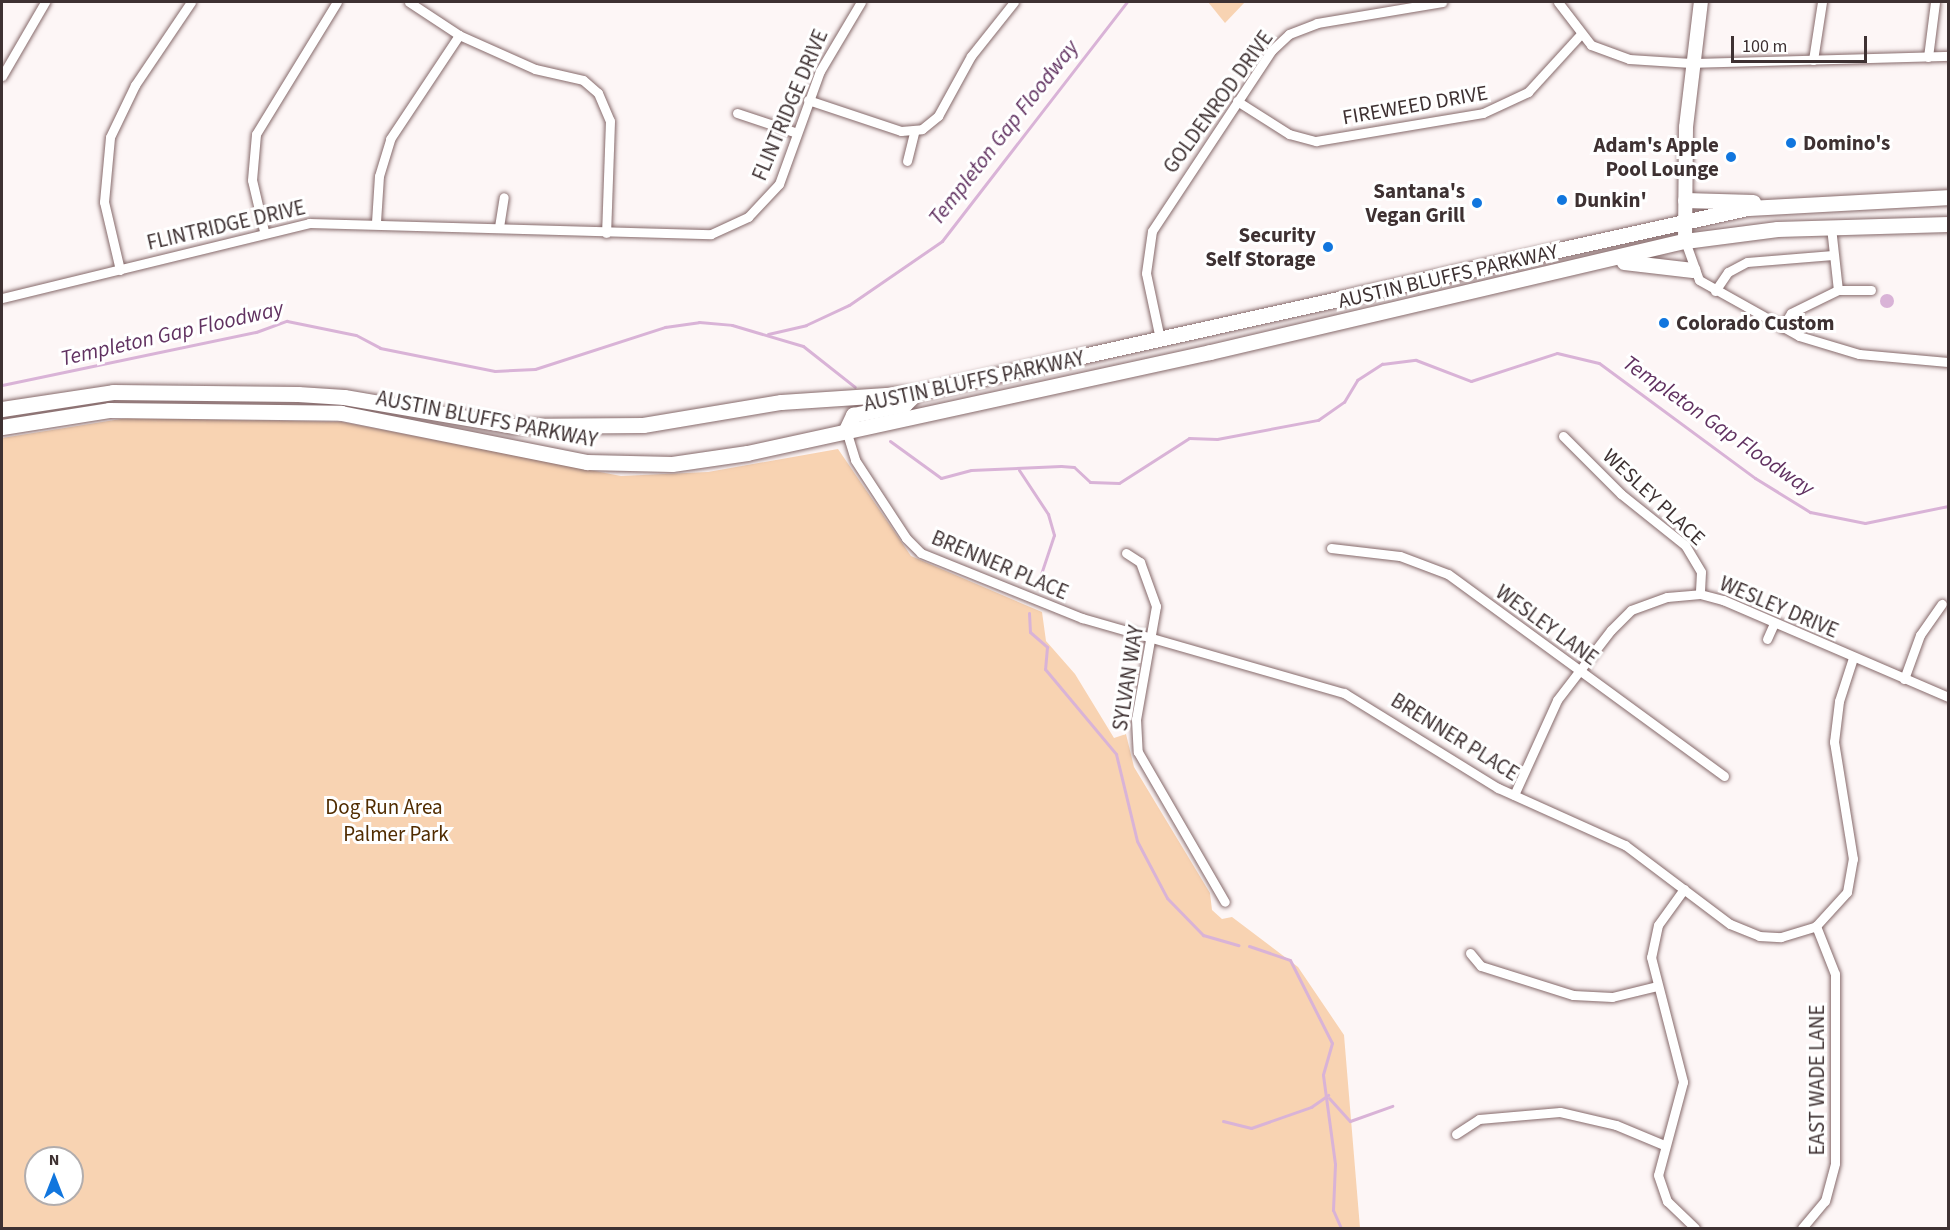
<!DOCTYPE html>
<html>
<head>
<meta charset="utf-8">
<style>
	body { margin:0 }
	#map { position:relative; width:1950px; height:1230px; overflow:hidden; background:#fdf6f6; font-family:"Source Sans 3",sans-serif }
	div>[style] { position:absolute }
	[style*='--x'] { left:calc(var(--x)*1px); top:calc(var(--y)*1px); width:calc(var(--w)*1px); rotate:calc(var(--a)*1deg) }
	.green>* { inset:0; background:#f8d3b2 }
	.water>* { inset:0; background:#d9b3d7 }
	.round { border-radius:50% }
	.stream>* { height:3px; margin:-1.5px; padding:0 1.5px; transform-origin:1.5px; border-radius:1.5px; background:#d9b3d7 }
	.roads { filter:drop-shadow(0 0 2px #866a6b) drop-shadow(0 0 2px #866a6b) }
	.street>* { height:9px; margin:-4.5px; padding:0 4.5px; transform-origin:4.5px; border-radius:4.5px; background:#fff }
	.secondary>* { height:14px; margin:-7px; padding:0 7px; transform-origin:7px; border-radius:7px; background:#fff }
	.primary>* { height:15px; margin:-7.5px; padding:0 7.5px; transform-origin:7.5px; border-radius:7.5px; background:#fff }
	.dots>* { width:16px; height:16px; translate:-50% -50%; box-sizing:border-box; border:3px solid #fff; border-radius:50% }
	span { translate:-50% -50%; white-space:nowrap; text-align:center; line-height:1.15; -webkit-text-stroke:6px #fff; paint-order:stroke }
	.street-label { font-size:21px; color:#3e3132 }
	.poi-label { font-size:21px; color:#3e3132; font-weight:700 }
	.left { translate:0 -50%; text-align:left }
	.right { translate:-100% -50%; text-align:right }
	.park-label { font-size:21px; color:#512c00 }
	.water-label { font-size:22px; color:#613261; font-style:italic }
	.frame { position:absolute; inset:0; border:3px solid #3e3132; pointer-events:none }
	.north { position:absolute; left:24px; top:1146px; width:60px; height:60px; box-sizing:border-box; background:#fff; border:2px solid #b2adad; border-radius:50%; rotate:0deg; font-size:16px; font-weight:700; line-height:24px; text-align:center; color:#3e3132 }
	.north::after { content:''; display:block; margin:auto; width:21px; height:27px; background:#1176de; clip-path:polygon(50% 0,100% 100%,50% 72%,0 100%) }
	.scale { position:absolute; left:1731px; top:36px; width:136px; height:27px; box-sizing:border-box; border:3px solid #3e3132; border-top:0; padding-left:8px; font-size:18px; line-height:21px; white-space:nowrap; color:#3e3132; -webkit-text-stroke:4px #fff; paint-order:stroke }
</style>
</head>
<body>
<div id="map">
	<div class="green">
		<div style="clip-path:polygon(1208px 2px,1245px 2px,1225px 23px)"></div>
		<div style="clip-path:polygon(evenodd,127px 418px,342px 422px,621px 476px,708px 472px,838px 449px,911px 556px,1042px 612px,1046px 641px,1075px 674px,1114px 738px,1126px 734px,1134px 767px,1210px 893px,1212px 910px,1222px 919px,1232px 917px,1298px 967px,1344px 1035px,1360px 1228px,2px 1228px,2px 438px,127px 418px,36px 1158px,72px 1158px,72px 1194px,36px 1194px,36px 1158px)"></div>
	</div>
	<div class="water">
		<div class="round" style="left:1880px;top:294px;width:14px;height:14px"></div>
	</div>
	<div class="stream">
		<div style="--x:768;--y:334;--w:39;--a:-13"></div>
		<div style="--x:806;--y:325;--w:47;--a:-24.9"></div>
		<div style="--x:849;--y:305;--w:113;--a:-34.5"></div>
		<div style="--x:942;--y:241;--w:302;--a:-52.3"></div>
		<div style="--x:2;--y:385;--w:259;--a:-11.8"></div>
		<div style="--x:256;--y:332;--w:33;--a:-20"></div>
		<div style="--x:287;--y:321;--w:70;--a:11.5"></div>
		<div style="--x:356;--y:335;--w:27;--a:28"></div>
		<div style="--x:380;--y:348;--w:117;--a:11.3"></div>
		<div style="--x:495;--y:371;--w:40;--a:-2.9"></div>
		<div style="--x:535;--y:369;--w:137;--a:-17.9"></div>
		<div style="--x:665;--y:327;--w:34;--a:-8"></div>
		<div style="--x:699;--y:322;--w:33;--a:5"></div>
		<div style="--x:732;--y:325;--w:74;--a:16.5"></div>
		<div style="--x:803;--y:346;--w:66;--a:38.3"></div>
		<div style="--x:890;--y:441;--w:63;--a:36"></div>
		<div style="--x:941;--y:478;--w:31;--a:-15"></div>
		<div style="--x:971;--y:470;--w:90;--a:-2.5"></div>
		<div style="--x:1061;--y:466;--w:13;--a:4"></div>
		<div style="--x:1074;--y:467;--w:22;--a:43"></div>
		<div style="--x:1090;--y:482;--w:29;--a:2"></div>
		<div style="--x:1119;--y:483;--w:83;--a:-32.7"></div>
		<div style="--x:1189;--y:438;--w:28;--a:2"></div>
		<div style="--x:1217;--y:439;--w:103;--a:-10.7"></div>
		<div style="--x:1318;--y:420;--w:32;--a:-35"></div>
		<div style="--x:1344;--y:402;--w:26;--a:-59"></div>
		<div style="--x:1357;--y:380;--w:30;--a:-33"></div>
		<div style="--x:1382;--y:364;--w:34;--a:-7"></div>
		<div style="--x:1416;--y:360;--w:59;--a:20.9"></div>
		<div style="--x:1471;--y:381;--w:90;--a:-18"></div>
		<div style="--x:1557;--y:353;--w:43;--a:13.4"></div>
		<div style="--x:1599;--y:363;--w:194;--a:36.4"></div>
		<div style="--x:1755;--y:478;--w:65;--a:31.7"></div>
		<div style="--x:1810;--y:512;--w:56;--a:11.3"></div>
		<div style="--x:1865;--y:523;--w:85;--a:-11.6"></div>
		<div style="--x:1019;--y:470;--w:53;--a:56.6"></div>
		<div style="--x:1048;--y:514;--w:22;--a:74"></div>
		<div style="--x:1054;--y:535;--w:51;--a:108.4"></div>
		<div style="--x:1029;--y:613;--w:19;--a:87"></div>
		<div style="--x:1030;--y:632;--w:23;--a:41"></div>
		<div style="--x:1047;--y:647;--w:22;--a:95"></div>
		<div style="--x:1045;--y:669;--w:111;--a:50.1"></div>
		<div style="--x:1116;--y:754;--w:89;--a:76.4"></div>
		<div style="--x:1137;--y:841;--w:64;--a:62.2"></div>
		<div style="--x:1167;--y:898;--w:52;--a:45.8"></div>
		<div style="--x:1203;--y:935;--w:37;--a:16"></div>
		<div style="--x:1249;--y:946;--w:43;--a:18.9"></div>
		<div style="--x:1290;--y:960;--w:93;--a:63.2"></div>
		<div style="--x:1332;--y:1043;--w:33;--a:106"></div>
		<div style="--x:1323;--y:1075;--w:90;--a:82.3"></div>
		<div style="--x:1335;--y:1164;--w:46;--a:92.5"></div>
		<div style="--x:1333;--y:1210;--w:20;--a:66"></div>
		<div style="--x:1329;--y:1098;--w:31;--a:48"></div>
		<div style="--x:1350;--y:1121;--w:45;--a:-19.7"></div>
		<div style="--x:1223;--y:1121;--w:29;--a:14"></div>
		<div style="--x:1251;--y:1128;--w:64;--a:-19.3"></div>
		<div style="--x:1311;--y:1107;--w:21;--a:-35"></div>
	</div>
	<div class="roads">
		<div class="street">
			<div style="--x:409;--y:2;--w:60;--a:33.4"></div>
			<div style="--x:459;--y:35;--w:83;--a:24.1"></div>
			<div style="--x:535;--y:69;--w:49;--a:12.9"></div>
			<div style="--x:583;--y:80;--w:20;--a:41"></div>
			<div style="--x:598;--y:93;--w:30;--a:67"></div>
			<div style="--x:610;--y:121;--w:112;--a:92"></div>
			<div style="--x:1558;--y:2;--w:54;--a:52.5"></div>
			<div style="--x:1591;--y:45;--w:40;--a:20.2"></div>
			<div style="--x:1629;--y:59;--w:62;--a:3.7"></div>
			<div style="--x:1691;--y:63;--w:257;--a:-1.6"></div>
			<div style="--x:1928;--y:57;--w:55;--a:-82.7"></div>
			<div style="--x:1813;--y:60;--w:59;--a:-81.2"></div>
			<div style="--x:2;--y:76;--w:86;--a:-59.8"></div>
			<div style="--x:808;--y:100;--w:98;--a:18.4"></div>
			<div style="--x:901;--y:131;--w:21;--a:-5"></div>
			<div style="--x:922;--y:129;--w:21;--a:-39"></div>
			<div style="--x:938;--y:116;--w:68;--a:-61.2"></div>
			<div style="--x:971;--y:56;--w:69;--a:-51.5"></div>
			<div style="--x:1237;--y:101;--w:62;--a:32.4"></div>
			<div style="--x:1289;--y:134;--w:28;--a:15"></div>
			<div style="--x:1316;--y:141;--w:169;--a:-9.5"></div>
			<div style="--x:1483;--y:113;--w:50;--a:-25"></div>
			<div style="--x:1528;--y:92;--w:77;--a:-47.6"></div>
			<div style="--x:737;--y:113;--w:63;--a:18.4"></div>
			<div style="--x:907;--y:161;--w:30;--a:-76"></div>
			<div style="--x:376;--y:222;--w:46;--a:-86.3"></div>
			<div style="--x:379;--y:176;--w:39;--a:-73"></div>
			<div style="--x:390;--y:139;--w:125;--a:-56.4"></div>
			<div style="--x:499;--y:227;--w:30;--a:-81"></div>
			<div style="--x:1831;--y:227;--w:63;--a:83.7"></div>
			<div style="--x:264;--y:231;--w:52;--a:-103.2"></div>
			<div style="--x:252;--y:180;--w:46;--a:-85"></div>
			<div style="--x:256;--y:134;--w:155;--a:-58.5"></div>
			<div style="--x:1685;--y:241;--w:41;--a:70.3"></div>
			<div style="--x:1699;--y:280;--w:115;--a:29.2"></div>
			<div style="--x:1799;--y:336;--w:63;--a:16.7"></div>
			<div style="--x:1859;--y:354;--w:89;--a:5.1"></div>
			<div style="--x:120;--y:270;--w:70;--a:-103.2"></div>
			<div style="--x:104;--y:202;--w:65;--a:-84.7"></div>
			<div style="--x:110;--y:137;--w:58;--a:-64.3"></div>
			<div style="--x:135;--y:85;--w:100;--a:-56"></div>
			<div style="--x:1715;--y:291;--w:23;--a:-56"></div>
			<div style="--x:1728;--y:272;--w:21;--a:-28"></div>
			<div style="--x:1747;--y:262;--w:86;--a:-4.7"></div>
			<div style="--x:2;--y:298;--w:316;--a:-13.7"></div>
			<div style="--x:309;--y:223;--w:402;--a:1.6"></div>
			<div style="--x:711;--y:234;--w:41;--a:-24.7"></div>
			<div style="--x:748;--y:217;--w:45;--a:-46.8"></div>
			<div style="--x:779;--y:184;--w:120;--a:-70.1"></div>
			<div style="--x:820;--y:71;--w:80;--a:-59.3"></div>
			<div style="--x:1782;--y:328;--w:17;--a:-59"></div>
			<div style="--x:1791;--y:313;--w:52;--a:-26.1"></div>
			<div style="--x:1838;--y:290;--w:33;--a:0"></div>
			<div style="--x:1160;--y:339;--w:67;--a:-102"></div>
			<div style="--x:1146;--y:273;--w:42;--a:-81.9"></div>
			<div style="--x:1152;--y:231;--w:217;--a:-56.5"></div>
			<div style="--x:1272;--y:50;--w:23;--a:-43"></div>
			<div style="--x:1289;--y:34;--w:30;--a:-21"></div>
			<div style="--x:1317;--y:23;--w:127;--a:-9.5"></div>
			<div style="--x:846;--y:430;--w:31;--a:73"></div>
			<div style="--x:855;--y:460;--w:93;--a:56.8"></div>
			<div style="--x:906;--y:538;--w:21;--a:45"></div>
			<div style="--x:921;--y:553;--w:174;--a:22"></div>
			<div style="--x:1082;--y:618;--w:273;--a:16"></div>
			<div style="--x:1344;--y:693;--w:181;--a:31.7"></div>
			<div style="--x:1498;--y:788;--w:139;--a:24.2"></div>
			<div style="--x:1625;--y:845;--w:131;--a:37"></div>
			<div style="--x:1730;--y:924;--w:31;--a:22"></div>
			<div style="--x:1759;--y:936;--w:22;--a:3"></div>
			<div style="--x:1781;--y:937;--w:37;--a:-17"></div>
			<div style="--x:1816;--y:926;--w:46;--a:-47.6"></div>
			<div style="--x:1847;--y:892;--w:34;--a:-80"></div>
			<div style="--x:1853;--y:859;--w:119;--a:-99.2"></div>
			<div style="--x:1834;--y:742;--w:41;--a:-83"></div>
			<div style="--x:1839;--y:701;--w:45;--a:-72"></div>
			<div style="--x:1563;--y:436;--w:82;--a:45"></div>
			<div style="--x:1621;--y:494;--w:82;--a:38.6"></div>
			<div style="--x:1685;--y:545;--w:31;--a:59"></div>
			<div style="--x:1701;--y:572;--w:22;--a:93"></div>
			<div style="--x:1331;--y:548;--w:69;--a:6.6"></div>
			<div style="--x:1400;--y:556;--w:51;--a:20.6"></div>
			<div style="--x:1448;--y:574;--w:342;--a:36.2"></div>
			<div style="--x:1126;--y:553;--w:17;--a:33"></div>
			<div style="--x:1140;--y:562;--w:47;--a:70"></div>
			<div style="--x:1156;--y:606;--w:115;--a:100"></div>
			<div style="--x:1136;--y:719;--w:33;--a:87"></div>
			<div style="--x:1138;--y:752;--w:173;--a:59.9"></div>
			<div style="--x:1767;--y:639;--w:17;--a:-66"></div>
			<div style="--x:1904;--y:679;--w:47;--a:-70"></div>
			<div style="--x:1920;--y:635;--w:38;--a:-55"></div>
			<div style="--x:1514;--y:795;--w:104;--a:-65.6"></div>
			<div style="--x:1557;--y:700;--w:88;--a:-52.4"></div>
			<div style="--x:1611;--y:630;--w:28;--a:-45"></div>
			<div style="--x:1631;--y:610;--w:38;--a:-20"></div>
			<div style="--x:1667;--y:597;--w:33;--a:-5"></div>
			<div style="--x:1700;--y:594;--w:24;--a:15"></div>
			<div style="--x:1723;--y:600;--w:245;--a:23.3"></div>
			<div style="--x:1684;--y:889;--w:44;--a:125.8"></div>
			<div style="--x:1658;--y:925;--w:33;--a:102"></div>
			<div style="--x:1651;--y:957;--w:129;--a:75.6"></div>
			<div style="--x:1683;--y:1082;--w:96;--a:105"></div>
			<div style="--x:1658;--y:1175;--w:28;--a:71"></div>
			<div style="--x:1667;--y:1201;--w:39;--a:44"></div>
			<div style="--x:1470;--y:953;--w:17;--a:50"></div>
			<div style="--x:1481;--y:966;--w:96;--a:17.5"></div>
			<div style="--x:1573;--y:995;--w:39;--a:3"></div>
			<div style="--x:1612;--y:997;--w:46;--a:-13.7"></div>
			<div style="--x:1456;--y:1134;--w:27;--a:-33"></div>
			<div style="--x:1479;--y:1119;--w:81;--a:-4.9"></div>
			<div style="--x:1560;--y:1112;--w:57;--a:13.1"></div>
			<div style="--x:1616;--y:1125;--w:52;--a:22.6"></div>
			<div style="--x:1802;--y:1228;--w:35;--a:-50"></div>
			<div style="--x:1825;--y:1201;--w:39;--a:-75"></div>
			<div style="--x:1835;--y:1163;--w:189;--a:-90"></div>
			<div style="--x:1835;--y:974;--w:52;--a:-111.6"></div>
		</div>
		<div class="secondary">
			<div style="--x:1685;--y:241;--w:114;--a:-89.5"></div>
			<div style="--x:1686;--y:127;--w:126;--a:-83.2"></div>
		</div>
		<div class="primary">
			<div style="--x:1685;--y:200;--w:68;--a:1.7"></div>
			<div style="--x:1624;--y:262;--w:69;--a:6.6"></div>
			<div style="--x:2;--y:409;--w:112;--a:-8.7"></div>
			<div style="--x:113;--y:392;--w:185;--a:0.6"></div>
			<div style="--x:298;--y:394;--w:46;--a:3.7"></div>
			<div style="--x:344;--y:397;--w:171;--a:9.7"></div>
			<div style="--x:513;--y:426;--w:130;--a:-0.4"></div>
			<div style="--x:643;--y:425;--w:140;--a:-9.5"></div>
			<div style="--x:781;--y:402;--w:135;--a:-3.8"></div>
			<div style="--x:916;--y:393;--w:851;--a:-12.55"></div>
			<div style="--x:1747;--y:208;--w:201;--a:-3.1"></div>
			<div style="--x:2;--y:427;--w:108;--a:-9"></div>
			<div style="--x:109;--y:410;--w:232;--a:0.7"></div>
			<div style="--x:341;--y:413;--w:251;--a:11.3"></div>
			<div style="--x:587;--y:462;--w:85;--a:1.3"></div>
			<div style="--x:672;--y:464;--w:76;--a:-8.3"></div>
			<div style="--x:747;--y:453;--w:474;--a:-12.3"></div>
			<div style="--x:1210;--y:352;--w:488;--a:-13.2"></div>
			<div style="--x:1685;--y:241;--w:93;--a:-7.4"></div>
			<div style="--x:1777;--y:229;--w:171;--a:-1.7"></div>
			<div style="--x:846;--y:430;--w:17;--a:-65"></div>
			<div style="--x:853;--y:415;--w:53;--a:-11.9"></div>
			<div style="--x:905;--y:404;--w:10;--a:-45"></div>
		</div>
	</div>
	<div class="dots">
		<div style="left:1791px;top:143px;background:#1176de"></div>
		<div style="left:1731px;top:157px;background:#1176de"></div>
		<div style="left:1562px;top:200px;background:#1176de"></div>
		<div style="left:1477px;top:203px;background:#1176de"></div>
		<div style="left:1328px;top:247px;background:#1176de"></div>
		<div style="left:1664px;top:323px;background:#1176de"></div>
	</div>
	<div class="street-label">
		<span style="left:1218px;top:102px;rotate:-54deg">GOLDENROD DRIVE</span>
		<span style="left:790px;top:105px;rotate:-67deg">FLINTRIDGE DRIVE</span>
		<span style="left:1415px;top:105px;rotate:-10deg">FIREWEED DRIVE</span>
		<span style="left:226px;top:225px;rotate:-13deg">FLINTRIDGE DRIVE</span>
		<span style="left:1448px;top:276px;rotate:-13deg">AUSTIN BLUFFS PARKWAY</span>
		<span style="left:974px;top:381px;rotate:-12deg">AUSTIN BLUFFS PARKWAY</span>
		<span style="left:487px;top:419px;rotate:11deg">AUSTIN BLUFFS PARKWAY</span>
		<span style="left:1654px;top:497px;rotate:43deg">WESLEY PLACE</span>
		<span style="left:1000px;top:565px;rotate:23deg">BRENNER PLACE</span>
		<span style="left:1779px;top:607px;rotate:23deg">WESLEY DRIVE</span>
		<span style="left:1547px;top:625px;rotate:36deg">WESLEY LANE</span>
		<span style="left:1128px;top:678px;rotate:-81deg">SYLVAN WAY</span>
		<span style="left:1455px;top:737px;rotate:32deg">BRENNER PLACE</span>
		<span style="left:1817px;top:1080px;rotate:-90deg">EAST WADE LANE</span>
	</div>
	<div class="poi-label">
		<span class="left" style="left:1803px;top:143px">Domino's</span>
		<span class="right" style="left:1719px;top:157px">Adam's Apple<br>Pool Lounge</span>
		<span class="right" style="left:1465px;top:203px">Santana's<br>Vegan Grill</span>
		<span class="left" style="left:1574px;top:200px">Dunkin'</span>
		<span class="right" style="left:1316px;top:247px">Security<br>Self Storage</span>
		<span class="left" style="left:1676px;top:323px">Colorado Custom</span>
	</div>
	<div class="park-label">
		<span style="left:384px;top:807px">Dog Run Area</span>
		<span style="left:396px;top:834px">Palmer Park</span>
	</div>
	<div class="water-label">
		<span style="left:1004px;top:133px;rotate:-52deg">Templeton Gap Floodway</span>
		<span style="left:172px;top:334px;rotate:-13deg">Templeton Gap Floodway</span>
		<span style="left:1718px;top:426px;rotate:35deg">Templeton Gap Floodway</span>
	</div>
	<div class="frame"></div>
	<div class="north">N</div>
	<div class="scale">100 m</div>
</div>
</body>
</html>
